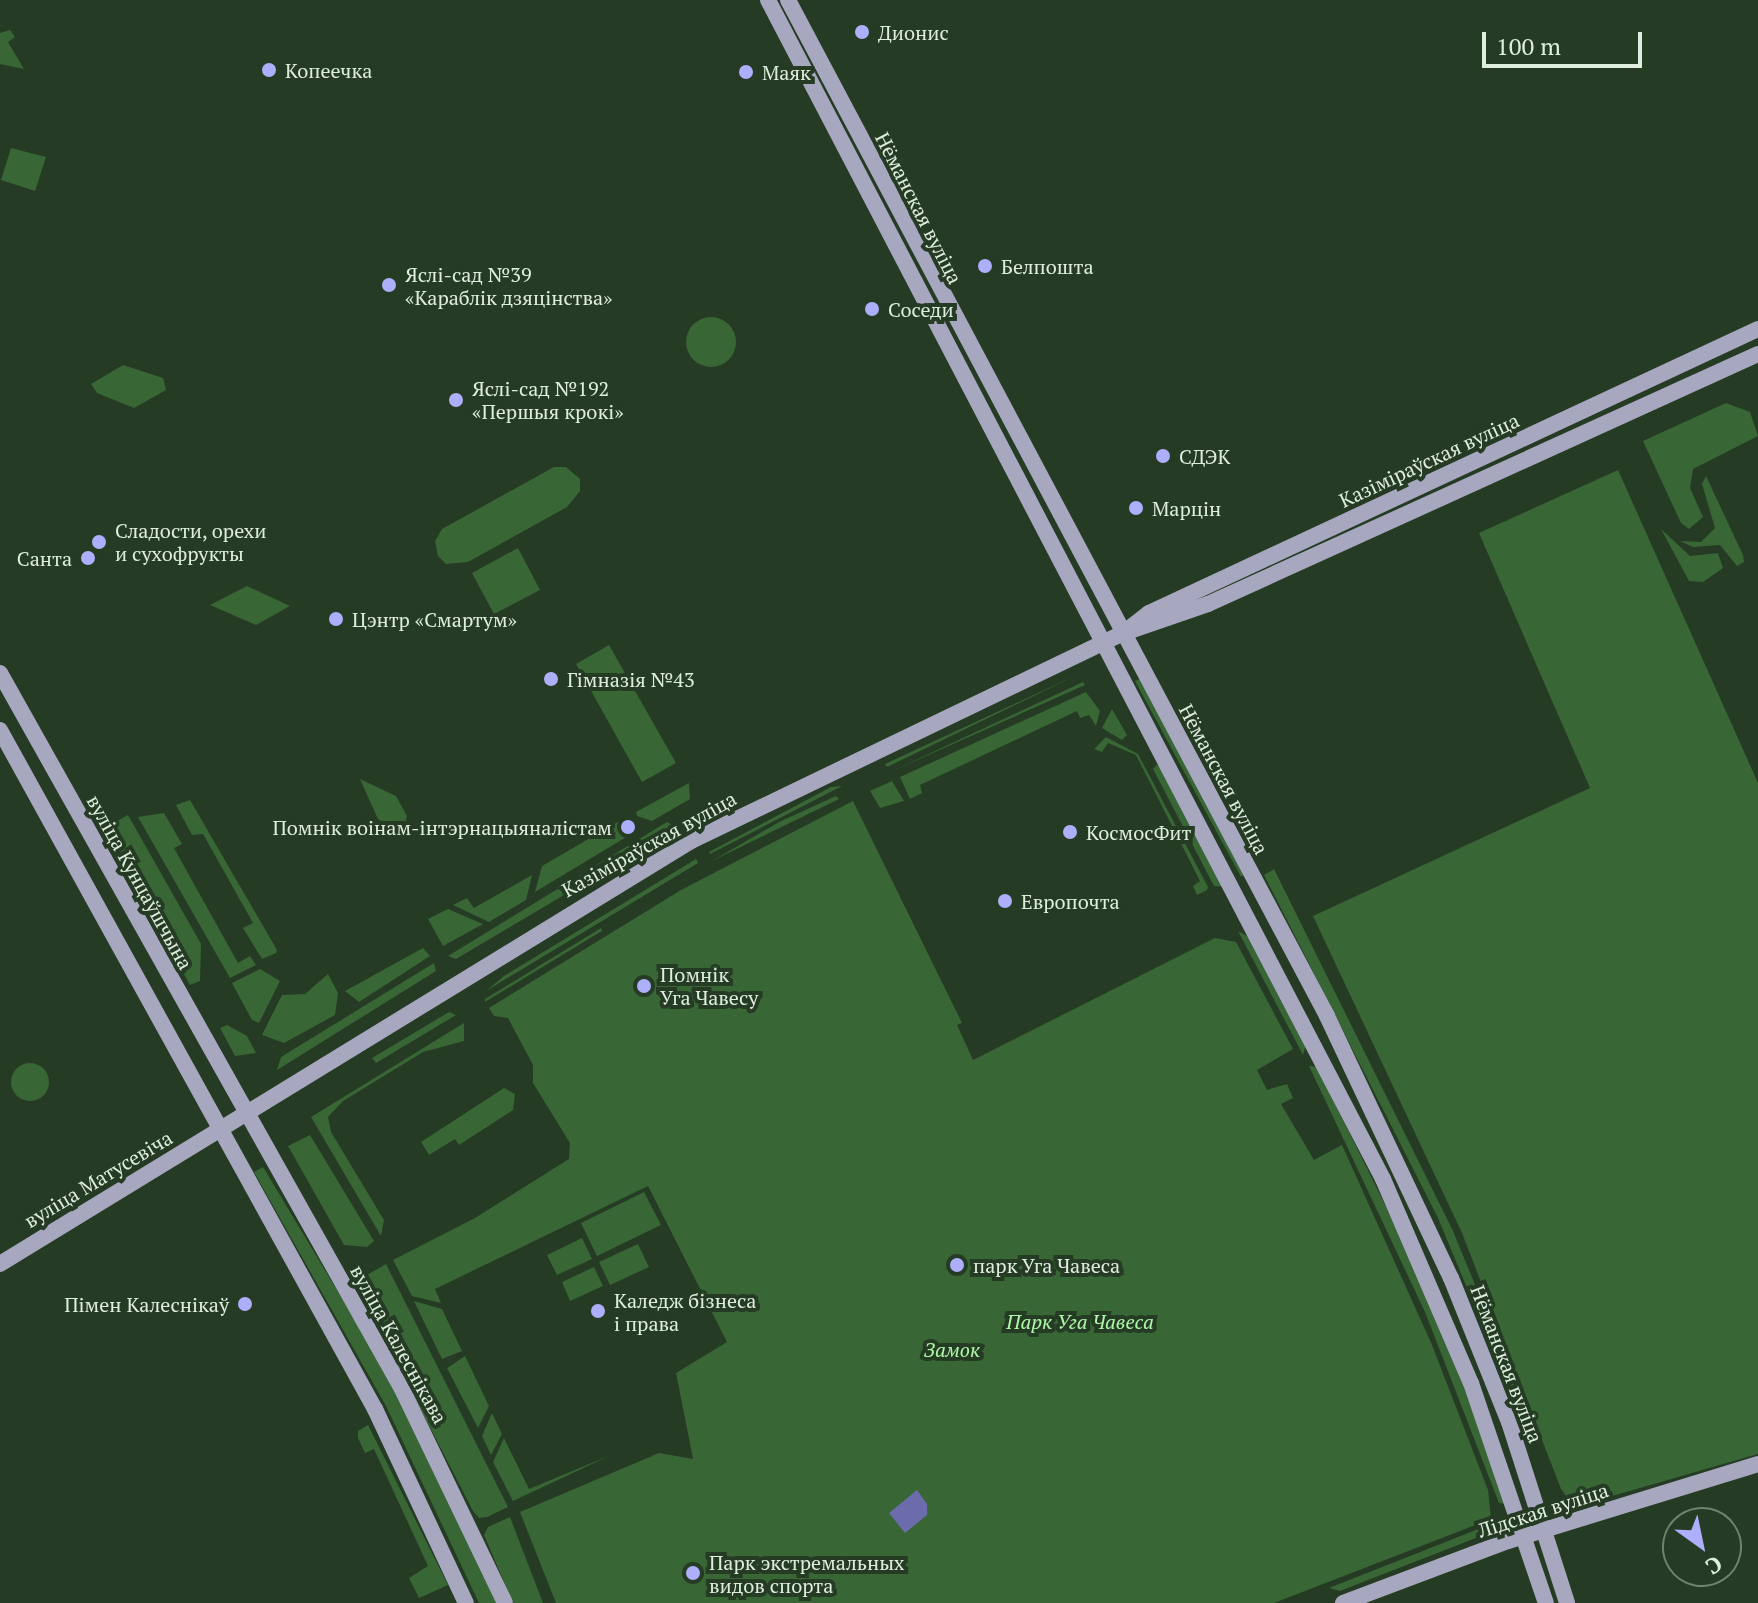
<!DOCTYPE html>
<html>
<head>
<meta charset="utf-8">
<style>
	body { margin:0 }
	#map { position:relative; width:1758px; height:1603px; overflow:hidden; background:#253b24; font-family:"PT Serif",serif }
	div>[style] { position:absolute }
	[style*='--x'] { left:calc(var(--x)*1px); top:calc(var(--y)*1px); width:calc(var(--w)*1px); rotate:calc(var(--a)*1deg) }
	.green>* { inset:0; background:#386635 }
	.round { border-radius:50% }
	.water>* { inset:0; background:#6c6cac }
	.secondary>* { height:16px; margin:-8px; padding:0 8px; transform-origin:8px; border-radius:8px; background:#a7a8c0 }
	.dots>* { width:22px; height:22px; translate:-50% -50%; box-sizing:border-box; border:4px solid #253b24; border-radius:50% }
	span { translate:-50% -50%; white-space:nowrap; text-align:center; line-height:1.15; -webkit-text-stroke:8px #253b24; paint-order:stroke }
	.poi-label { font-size:20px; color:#dfedde }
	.left { translate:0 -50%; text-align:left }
	.right { translate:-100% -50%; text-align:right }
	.street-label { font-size:20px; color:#dfedde }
	.park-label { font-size:20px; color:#aff8aa; font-style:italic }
	.north { position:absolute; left:1662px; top:1507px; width:80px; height:80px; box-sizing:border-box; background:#253b24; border:2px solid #6f826e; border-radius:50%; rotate:147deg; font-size:22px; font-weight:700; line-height:32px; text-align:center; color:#dfedde }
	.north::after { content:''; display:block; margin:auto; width:28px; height:36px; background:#adaffb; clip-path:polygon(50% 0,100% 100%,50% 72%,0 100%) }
	.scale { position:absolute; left:1482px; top:32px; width:160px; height:36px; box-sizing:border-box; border:4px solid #dfedde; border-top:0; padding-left:10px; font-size:24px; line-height:28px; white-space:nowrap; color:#dfedde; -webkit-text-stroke:6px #253b24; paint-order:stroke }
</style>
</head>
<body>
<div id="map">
	<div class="green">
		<div style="clip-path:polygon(10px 30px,15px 37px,8px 42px,24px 69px,0 64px,0 33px)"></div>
		<div style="clip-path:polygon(11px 148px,46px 157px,35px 191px,1px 180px)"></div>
		<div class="round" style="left:686px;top:317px;width:50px;height:50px"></div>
		<div style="clip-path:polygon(123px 365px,163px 378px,166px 390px,134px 408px,97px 393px,91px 384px)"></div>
		<div style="clip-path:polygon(1726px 403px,1750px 412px,1758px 436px,1693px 469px,1690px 488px,1703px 517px,1689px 529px,1681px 523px,1643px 441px)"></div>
		<div style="clip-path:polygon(554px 467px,566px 467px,580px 479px,580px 491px,567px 507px,468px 562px,446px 564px,438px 556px,435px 541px,442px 529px)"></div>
		<div style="clip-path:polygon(1618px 470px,1758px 783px,1758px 1454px,1574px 1507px,1561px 1489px,1462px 1233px,1313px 916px,1590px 788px,1479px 533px)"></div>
		<div style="clip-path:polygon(1706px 476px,1743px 555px,1744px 562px,1737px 566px,1720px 545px,1693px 547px,1680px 541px,1701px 542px,1715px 528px,1702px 484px)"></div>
		<div style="clip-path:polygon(1661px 529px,1690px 556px,1718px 553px,1723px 568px,1703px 582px,1689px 581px)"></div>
		<div style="clip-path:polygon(518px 548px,540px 590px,494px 614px,472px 573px)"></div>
		<div style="clip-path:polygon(247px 586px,290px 606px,256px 625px,210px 605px)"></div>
		<div style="clip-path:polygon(609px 645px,676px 763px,642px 782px,576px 664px)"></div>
		<div style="clip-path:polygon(1081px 673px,887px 767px,885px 764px)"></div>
		<div style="clip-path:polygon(1140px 679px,1244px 875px,1241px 877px,1135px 681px)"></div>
		<div style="clip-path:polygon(1083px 682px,1085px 685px,888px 773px)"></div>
		<div style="clip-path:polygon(1086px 692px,1100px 711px,1096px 726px,1089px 715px,1080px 718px,1077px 711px,920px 785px,922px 793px,910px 799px,900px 777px)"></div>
		<div style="clip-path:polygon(1112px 709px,1127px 735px,1122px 740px,1102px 728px)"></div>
		<div style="clip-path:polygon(1106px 737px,1138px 754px,1208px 887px,1207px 890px,1197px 895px,1193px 886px,1200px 881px,1136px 755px,1108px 743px,1102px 752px,1094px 749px)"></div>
		<div style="clip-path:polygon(1159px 763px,1224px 887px,1214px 886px,1153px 769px)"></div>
		<div style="clip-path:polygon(360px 779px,396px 796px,407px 816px,402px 837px,378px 819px)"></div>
		<div style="clip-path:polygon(892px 781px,904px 801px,880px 808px,870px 791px)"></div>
		<div style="clip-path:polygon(689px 783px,690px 799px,652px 821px,637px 816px,636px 812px)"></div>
		<div style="clip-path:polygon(842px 786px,710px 854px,709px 852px,831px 787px)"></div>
		<div style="clip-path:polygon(836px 796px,839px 799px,712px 861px,779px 822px)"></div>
		<div style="clip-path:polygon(190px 800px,277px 950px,276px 953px,262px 959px,243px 928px,253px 923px,203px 834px,192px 835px,176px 805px)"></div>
		<div style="clip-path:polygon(853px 801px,962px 1023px,957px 1025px,973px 1060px,1215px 938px,1236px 942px,1293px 1049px,1257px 1070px,1267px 1090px,1287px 1084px,1293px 1098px,1281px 1104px,1314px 1160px,1342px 1145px,1432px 1345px,1488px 1490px,1491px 1519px,1274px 1603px,556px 1603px,520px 1512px,659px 1453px,693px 1459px,676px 1373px,727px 1342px,648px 1186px,435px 1289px,441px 1303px,412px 1296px,393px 1260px,475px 1218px,569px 1159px,570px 1143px,533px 1083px,533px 1065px,508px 1018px,494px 1016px,489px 1008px,681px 890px)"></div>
		<div style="clip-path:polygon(164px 813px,182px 844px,174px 848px,238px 963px,250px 956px,256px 965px,230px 978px,138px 817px)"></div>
		<div style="clip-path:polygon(128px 815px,201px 944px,200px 981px,190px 985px,103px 829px)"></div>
		<div style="clip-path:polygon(628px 816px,633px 825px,628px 836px,535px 892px,542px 866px)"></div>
		<div style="clip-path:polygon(667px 822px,677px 828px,456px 959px,448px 956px)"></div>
		<div style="clip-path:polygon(696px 859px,698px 863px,486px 991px,504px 976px)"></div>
		<div style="clip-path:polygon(1274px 869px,1453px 1231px,1524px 1404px,1517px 1408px,1438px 1218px,1264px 875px)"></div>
		<div style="clip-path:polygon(532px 875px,526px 900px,489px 922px,453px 905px,467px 898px,474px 908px)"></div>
		<div style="clip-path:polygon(448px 909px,483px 924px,443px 946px,428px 919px)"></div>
		<div style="clip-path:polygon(601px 928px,602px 931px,485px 1002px,485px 999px)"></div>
		<div style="clip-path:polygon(1238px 931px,1251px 938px,1306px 1044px,1303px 1055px)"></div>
		<div style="clip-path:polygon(423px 948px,430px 956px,359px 1002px,345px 991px)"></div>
		<div style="clip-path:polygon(434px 963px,436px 971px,277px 1070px,281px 1057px)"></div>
		<div style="clip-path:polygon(260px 969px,280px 981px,259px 1023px,252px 1020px,232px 983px)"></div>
		<div style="clip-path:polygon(328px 974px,338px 993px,335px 1015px,284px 1043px,262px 1035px,282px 995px,305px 994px)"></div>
		<div style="clip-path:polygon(449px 1012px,456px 1015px,376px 1063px,372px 1058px)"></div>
		<div style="clip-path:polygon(464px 1023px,464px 1041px,423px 1052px,343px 1101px,328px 1117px,331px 1132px,384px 1220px,381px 1236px,311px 1117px)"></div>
		<div style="clip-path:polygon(227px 1025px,247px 1036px,256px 1053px,235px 1056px,220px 1028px)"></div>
		<div class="round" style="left:11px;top:1063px;width:38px;height:38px"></div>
		<div style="clip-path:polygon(1309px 1066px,1317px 1067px,1396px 1227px,1456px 1366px,1508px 1504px,1499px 1503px,1425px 1312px)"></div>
		<div style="clip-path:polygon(504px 1088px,515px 1094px,513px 1110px,459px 1145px,455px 1139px,429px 1155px,421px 1142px)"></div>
		<div style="clip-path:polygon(310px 1135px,374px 1241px,367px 1247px,344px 1245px,288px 1146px)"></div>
		<div style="clip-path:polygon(263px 1167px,391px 1380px,497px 1603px,479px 1603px,386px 1406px,254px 1172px)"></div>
		<div style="clip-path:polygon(644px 1192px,661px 1225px,597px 1256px,581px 1223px)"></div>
		<div style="clip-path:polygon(582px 1238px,592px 1259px,557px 1275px,547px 1255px)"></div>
		<div style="clip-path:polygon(638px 1244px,649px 1267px,610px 1285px,599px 1262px)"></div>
		<div style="clip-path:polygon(386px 1264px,508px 1507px,487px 1517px,479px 1518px,473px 1511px,364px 1299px,367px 1275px)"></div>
		<div style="clip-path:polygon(594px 1267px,603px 1286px,570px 1301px,562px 1282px)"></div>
		<div style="clip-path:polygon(414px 1301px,442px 1309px,462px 1351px,442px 1359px)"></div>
		<div style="clip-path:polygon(465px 1356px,489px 1406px,478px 1428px,447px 1368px)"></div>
		<div style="clip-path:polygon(492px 1413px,502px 1434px,491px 1455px,482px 1436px)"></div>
		<div style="clip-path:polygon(368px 1425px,448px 1585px,419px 1598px,409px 1578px,428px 1566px,374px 1449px,365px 1453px,358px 1438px,358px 1431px)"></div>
		<div style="clip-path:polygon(504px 1438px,529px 1489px,611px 1455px,513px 1501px,493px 1462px)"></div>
		<div style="clip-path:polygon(510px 1517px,543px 1603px,513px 1603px,484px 1535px,488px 1527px)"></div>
		<div style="clip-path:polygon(1491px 1524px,1499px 1529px,1340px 1591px,1329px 1588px)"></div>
	</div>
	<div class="water">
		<div style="clip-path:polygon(917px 1490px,927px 1504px,927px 1515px,905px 1533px,889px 1513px)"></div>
	</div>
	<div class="secondary">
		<div style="--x:768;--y:0;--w:1330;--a:62.45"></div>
		<div style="--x:1383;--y:1179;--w:222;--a:66.7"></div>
		<div style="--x:1471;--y:1383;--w:232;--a:71.2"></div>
		<div style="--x:788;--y:0;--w:1150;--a:62.05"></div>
		<div style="--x:1327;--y:1016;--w:290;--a:64.7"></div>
		<div style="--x:1451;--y:1278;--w:155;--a:68.1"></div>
		<div style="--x:1509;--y:1422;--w:190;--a:72.2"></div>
		<div style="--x:1127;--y:632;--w:86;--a:-19.1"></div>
		<div style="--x:1208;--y:604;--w:604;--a:-24.44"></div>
		<div style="--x:0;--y:673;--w:821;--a:60.69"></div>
		<div style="--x:402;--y:1389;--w:237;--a:64.3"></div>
		<div style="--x:0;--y:730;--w:776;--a:61.09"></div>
		<div style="--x:375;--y:1409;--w:214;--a:64.9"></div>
		<div style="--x:0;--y:1264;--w:810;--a:-31.47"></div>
		<div style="--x:691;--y:841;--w:478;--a:-25.7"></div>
		<div style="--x:1122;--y:634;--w:34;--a:-38"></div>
		<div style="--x:1149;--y:613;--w:672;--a:-25"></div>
		<div style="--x:1343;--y:1603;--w:176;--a:-20.6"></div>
		<div style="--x:1508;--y:1541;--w:262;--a:-17.1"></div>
	</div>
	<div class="dots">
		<div style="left:862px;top:32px;background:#adaffb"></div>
		<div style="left:269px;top:70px;background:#adaffb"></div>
		<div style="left:746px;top:72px;background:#adaffb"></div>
		<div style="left:985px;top:266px;background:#adaffb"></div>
		<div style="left:389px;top:285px;background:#adaffb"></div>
		<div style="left:872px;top:309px;background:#adaffb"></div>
		<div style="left:456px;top:400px;background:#adaffb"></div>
		<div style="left:1163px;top:456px;background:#adaffb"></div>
		<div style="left:1136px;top:508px;background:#adaffb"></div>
		<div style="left:99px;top:542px;background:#adaffb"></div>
		<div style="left:88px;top:558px;background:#adaffb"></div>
		<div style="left:336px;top:619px;background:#adaffb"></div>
		<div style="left:551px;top:679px;background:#adaffb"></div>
		<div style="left:628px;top:827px;background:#adaffb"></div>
		<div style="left:1070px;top:832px;background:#adaffb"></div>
		<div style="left:1005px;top:901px;background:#adaffb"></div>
		<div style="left:644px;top:986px;background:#adaffb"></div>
		<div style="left:957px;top:1265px;background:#adaffb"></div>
		<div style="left:245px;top:1304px;background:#adaffb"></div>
		<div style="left:598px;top:1311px;background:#adaffb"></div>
		<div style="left:693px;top:1573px;background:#adaffb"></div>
	</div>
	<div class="poi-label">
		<span class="left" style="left:878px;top:32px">Дионис</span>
		<span class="left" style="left:285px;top:70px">Копеечка</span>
		<span class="left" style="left:762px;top:72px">Маяк</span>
		<span class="left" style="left:1001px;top:266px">Белпошта</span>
		<span class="left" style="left:405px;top:286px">Яслі-сад №39<br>«Караблік дзяцінства»</span>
		<span class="left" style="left:888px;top:309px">Соседи</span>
		<span class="left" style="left:472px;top:400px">Яслі-сад №192<br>«Першыя крокі»</span>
		<span class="left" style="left:1179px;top:456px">СДЭК</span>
		<span class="left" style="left:1152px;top:508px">Марцін</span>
		<span class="left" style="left:115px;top:542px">Сладости, орехи<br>и сухофрукты</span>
		<span class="right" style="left:72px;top:558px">Санта</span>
		<span class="left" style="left:352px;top:619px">Цэнтр «Смартум»</span>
		<span class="left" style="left:567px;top:679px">Гімназія №43</span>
		<span class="right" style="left:612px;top:827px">Помнік воінам-інтэрнацыяналістам</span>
		<span class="left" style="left:1086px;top:832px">КосмосФит</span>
		<span class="left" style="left:1021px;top:901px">Европочта</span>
		<span class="left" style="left:660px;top:986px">Помнік<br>Уга Чавесу</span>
		<span class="left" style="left:973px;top:1265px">парк Уга Чавеса</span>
		<span class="left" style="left:614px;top:1312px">Каледж бізнеса<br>і права</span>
		<span class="right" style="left:229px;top:1304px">Пімен Калеснікаў</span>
		<span class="left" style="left:709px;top:1574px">Парк экстремальных<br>видов спорта</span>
	</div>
	<div class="street-label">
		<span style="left:919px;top:208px;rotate:63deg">Нёманская вуліца</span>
		<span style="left:1429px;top:460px;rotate:-25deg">Казіміраўская вуліца</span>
		<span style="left:1224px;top:779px;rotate:62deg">Нёманская вуліца</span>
		<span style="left:649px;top:844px;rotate:-29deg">Казіміраўская вуліца</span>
		<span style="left:140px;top:882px;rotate:61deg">вуліца Кунцаўшчына</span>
		<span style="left:98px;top:1179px;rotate:-31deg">вуліца Матусевіча</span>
		<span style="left:399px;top:1344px;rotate:61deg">вуліца Калеснікава</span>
		<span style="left:1507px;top:1364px;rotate:69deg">Нёманская вуліца</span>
		<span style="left:1543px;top:1510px;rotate:-18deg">Лідская вуліца</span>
	</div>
	<div class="park-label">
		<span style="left:1080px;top:1321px">Парк Уга Чавеса</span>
		<span style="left:952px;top:1349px">Замок</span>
	</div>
	<div class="north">С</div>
	<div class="scale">100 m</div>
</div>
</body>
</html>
